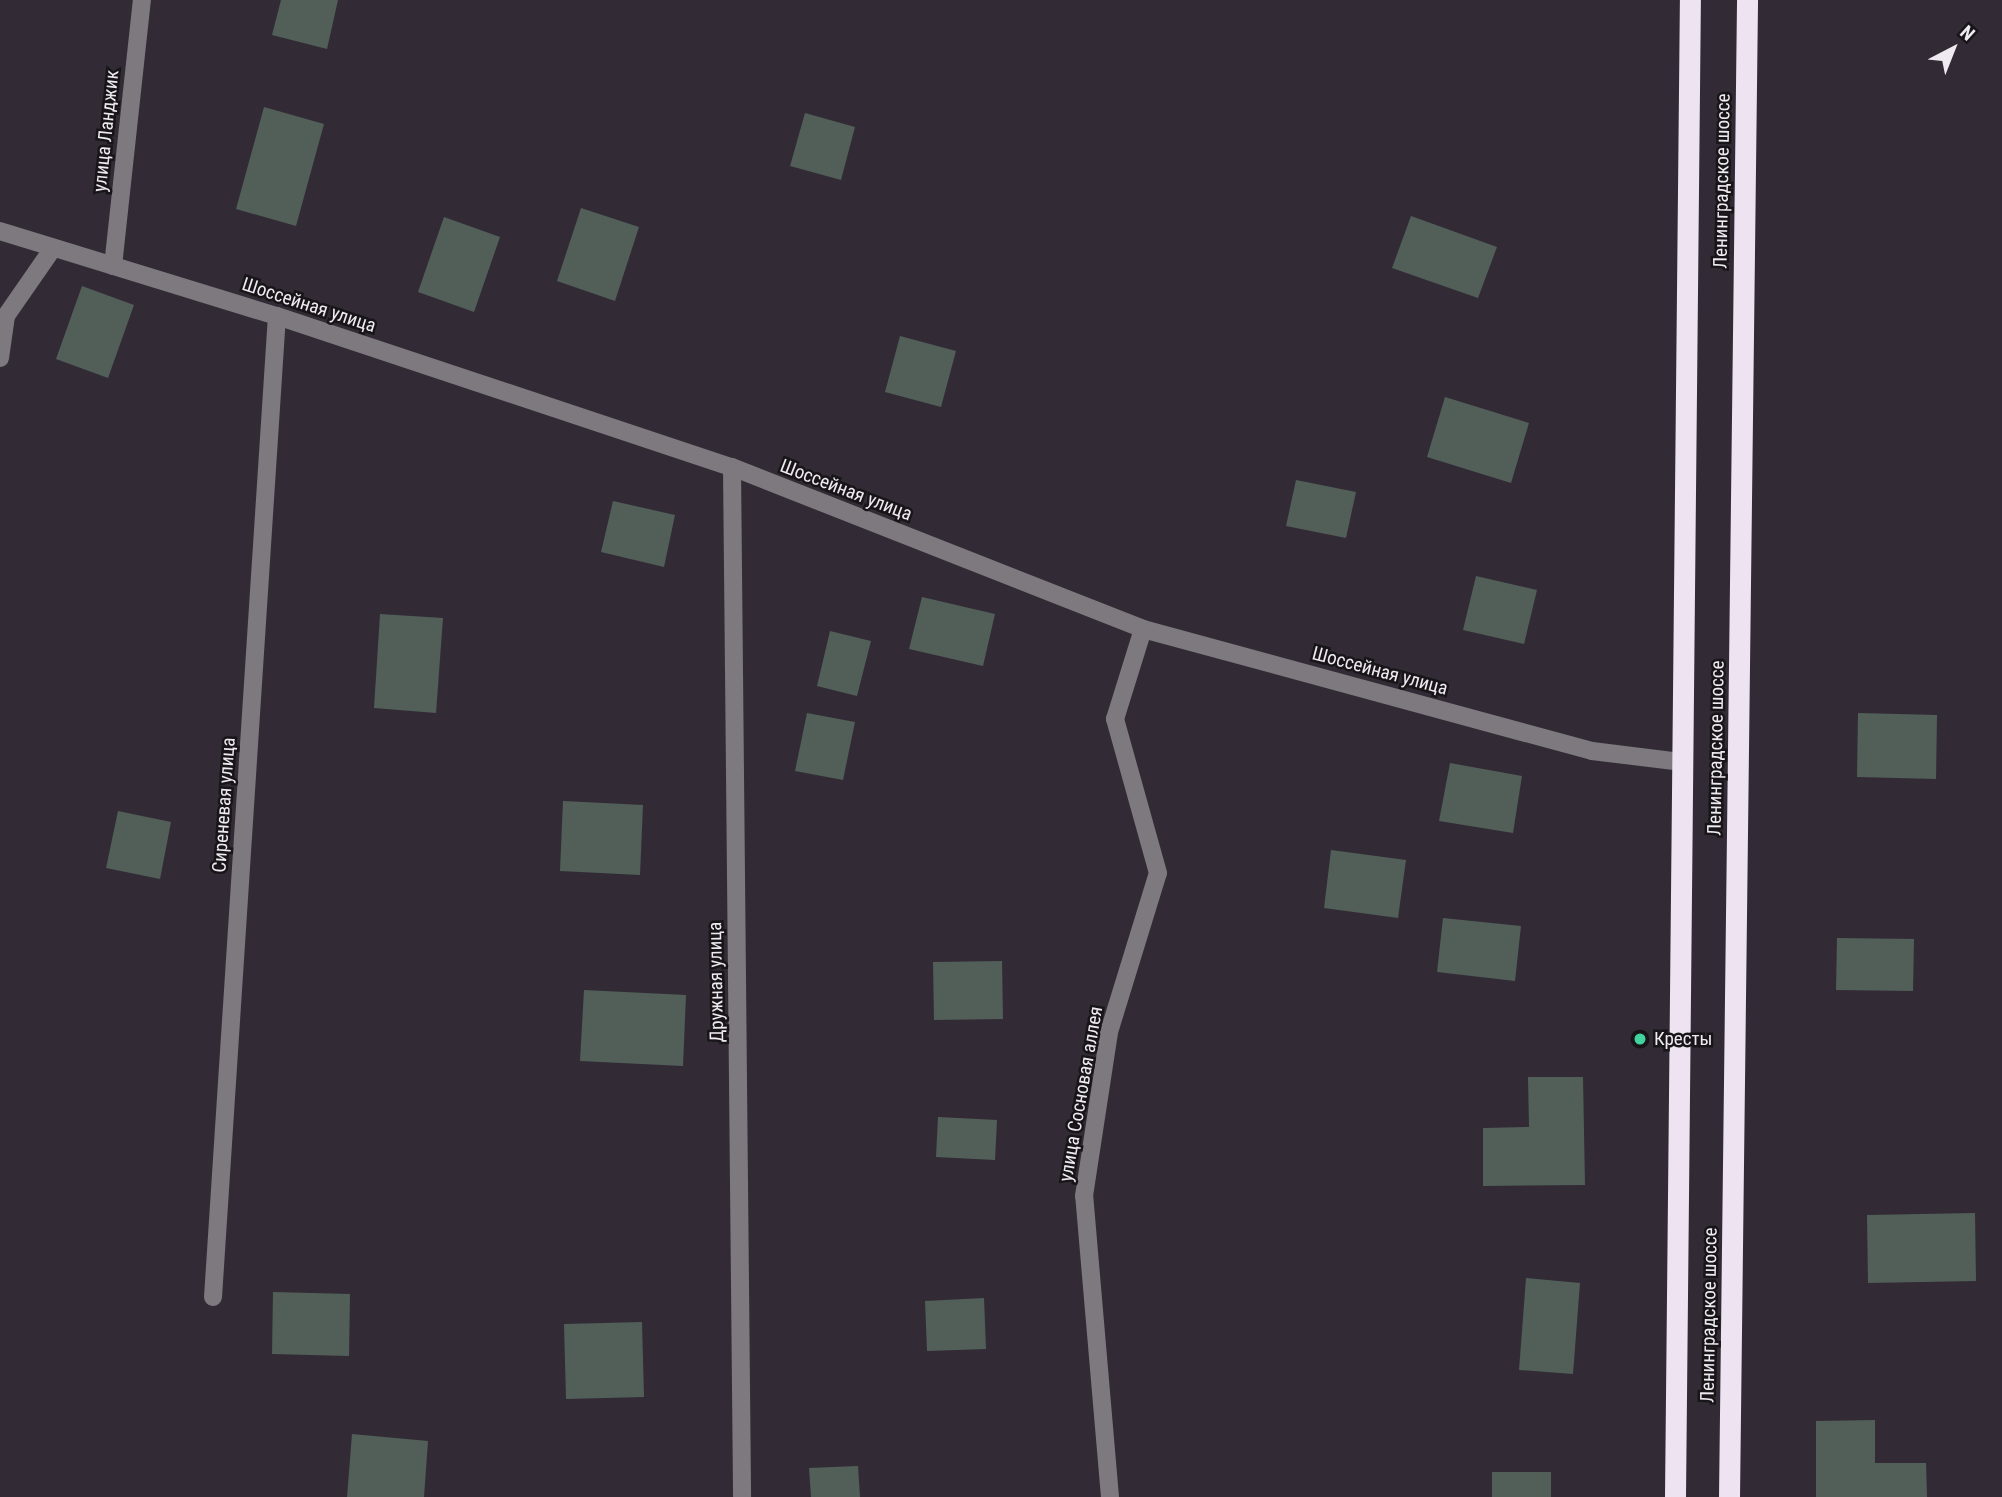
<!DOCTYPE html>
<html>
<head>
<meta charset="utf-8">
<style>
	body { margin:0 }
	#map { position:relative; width:2002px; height:1497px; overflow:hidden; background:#322b35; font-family:"Roboto Condensed",sans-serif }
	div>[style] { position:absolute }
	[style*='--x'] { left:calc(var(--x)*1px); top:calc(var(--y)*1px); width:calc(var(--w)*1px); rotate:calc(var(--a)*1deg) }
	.building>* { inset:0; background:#515f58 }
	.minor>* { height:18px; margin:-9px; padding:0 9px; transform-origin:9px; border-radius:9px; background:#7d797f }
	.highway>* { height:21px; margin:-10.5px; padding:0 10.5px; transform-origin:10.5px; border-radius:10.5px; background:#ede3f1 }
	.dots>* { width:19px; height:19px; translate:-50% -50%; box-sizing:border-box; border:4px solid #181519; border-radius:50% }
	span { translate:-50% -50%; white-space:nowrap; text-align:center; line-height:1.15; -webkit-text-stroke:5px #181519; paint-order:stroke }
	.street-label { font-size:19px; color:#efeaf1 }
	.poi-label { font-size:19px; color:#efeaf1 }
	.left { translate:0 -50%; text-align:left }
	.north { position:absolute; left:1918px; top:14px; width:70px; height:70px; -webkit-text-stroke:5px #181519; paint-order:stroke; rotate:42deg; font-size:19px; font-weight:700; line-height:28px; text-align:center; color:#efeaf1 }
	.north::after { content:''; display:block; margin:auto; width:24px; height:32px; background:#efeaf1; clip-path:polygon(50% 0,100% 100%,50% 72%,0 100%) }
</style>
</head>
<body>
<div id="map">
	<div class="building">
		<div style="clip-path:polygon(281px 0,338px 0,327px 49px,272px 35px)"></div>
		<div style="clip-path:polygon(264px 107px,324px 124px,296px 226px,236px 209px)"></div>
		<div style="clip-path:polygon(805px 113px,855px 127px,841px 180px,790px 166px)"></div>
		<div style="clip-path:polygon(581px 208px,639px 227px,615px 301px,557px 281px)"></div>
		<div style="clip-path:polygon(1411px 216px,1497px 247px,1478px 298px,1392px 268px)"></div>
		<div style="clip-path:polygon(444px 217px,500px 237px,474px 312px,418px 292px)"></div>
		<div style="clip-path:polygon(82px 286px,134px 305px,108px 378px,56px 359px)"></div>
		<div style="clip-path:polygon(900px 336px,956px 351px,941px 407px,885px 392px)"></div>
		<div style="clip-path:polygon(1445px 397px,1529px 423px,1511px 483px,1427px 457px)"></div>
		<div style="clip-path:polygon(1296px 480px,1356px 492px,1346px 538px,1286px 526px)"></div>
		<div style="clip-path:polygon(613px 501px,675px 515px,664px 567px,601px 552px)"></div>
		<div style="clip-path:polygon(1476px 576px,1537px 590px,1524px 644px,1463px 630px)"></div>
		<div style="clip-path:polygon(922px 597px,995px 614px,983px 666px,909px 649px)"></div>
		<div style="clip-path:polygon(380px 614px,443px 618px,436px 713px,374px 708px)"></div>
		<div style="clip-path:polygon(830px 631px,871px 641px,857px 696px,817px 686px)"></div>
		<div style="clip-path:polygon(807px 713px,855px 722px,843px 780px,795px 771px)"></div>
		<div style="clip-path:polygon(1858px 713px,1937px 715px,1936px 779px,1857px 777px)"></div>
		<div style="clip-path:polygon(1450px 763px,1522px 776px,1513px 833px,1439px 821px)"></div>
		<div style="clip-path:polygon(563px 801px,643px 805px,640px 875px,560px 871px)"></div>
		<div style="clip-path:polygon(118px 811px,171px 822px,160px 879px,106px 868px)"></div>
		<div style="clip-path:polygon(1331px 850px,1406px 860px,1398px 918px,1324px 908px)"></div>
		<div style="clip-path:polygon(1443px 918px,1521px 926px,1515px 981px,1437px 972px)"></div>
		<div style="clip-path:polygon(1837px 938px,1914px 939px,1913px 991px,1836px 990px)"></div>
		<div style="clip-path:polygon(1002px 961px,1003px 1019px,934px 1020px,933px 962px)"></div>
		<div style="clip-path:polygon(584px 990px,686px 995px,683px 1066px,580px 1061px)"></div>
		<div style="clip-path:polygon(1528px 1077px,1583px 1077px,1585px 1185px,1483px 1186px,1483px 1128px,1529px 1127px)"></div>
		<div style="clip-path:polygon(938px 1117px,997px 1120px,995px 1160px,936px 1157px)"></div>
		<div style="clip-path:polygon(1975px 1213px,1976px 1281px,1868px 1283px,1867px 1215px)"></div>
		<div style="clip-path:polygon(1526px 1278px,1580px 1283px,1573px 1374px,1519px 1370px)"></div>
		<div style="clip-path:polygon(273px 1292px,350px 1294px,349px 1356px,272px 1354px)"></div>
		<div style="clip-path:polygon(984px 1298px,986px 1349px,927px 1351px,925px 1301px)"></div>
		<div style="clip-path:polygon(642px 1322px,644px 1397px,566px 1399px,564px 1324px)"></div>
		<div style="clip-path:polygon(1875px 1420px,1875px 1463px,1926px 1463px,1927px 1497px,1816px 1497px,1816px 1421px)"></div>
		<div style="clip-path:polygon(352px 1434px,428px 1441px,424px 1497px,347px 1497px)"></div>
		<div style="clip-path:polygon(858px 1466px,860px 1497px,811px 1497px,809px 1468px)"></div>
		<div style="clip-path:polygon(1492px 1472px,1551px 1472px,1551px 1497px,1492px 1497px)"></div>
	</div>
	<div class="minor">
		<div style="--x:0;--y:231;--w:290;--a:17.1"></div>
		<div style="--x:277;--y:316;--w:479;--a:18.4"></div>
		<div style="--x:732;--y:467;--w:442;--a:21.5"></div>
		<div style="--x:1143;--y:629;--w:465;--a:15.2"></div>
		<div style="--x:1592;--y:751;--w:91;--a:7"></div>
		<div style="--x:113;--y:266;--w:268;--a:-83.8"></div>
		<div style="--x:0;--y:358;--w:42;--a:-81.9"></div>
		<div style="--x:6;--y:316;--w:83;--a:-55.3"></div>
		<div style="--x:732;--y:467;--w:1030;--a:89.44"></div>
		<div style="--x:213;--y:1297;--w:983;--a:-86.27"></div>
		<div style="--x:1110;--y:1497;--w:302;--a:-94.9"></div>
		<div style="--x:1084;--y:1196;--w:166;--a:-81.3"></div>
		<div style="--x:1109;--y:1032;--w:166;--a:-72.9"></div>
		<div style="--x:1158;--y:873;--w:160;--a:-105.6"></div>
		<div style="--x:1115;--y:719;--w:94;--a:-72.7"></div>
	</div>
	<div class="highway">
		<div style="--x:1675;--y:1497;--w:1497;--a:-89.43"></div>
		<div style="--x:1729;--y:1497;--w:1497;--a:-89.31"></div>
	</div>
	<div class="dots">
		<div style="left:1640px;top:1039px;background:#42d4a0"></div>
	</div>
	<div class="street-label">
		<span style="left:106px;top:131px;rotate:-84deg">улица Ланджик</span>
		<span style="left:1722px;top:181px;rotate:-89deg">Ленинградское шоссе</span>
		<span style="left:309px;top:305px;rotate:18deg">Шоссейная улица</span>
		<span style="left:846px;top:490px;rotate:21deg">Шоссейная улица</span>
		<span style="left:1380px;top:671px;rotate:15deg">Шоссейная улица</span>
		<span style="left:1716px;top:748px;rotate:-89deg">Ленинградское шоссе</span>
		<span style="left:224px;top:805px;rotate:-86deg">Сиреневая улица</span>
		<span style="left:716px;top:982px;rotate:-91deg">Дружная улица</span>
		<span style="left:1081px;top:1094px;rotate:-80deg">улица Сосновая аллея</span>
		<span style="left:1709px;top:1315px;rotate:-89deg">Ленинградское шоссе</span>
	</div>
	<div class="poi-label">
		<span class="left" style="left:1654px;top:1039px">Кресты</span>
	</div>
	<div class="north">N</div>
</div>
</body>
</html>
